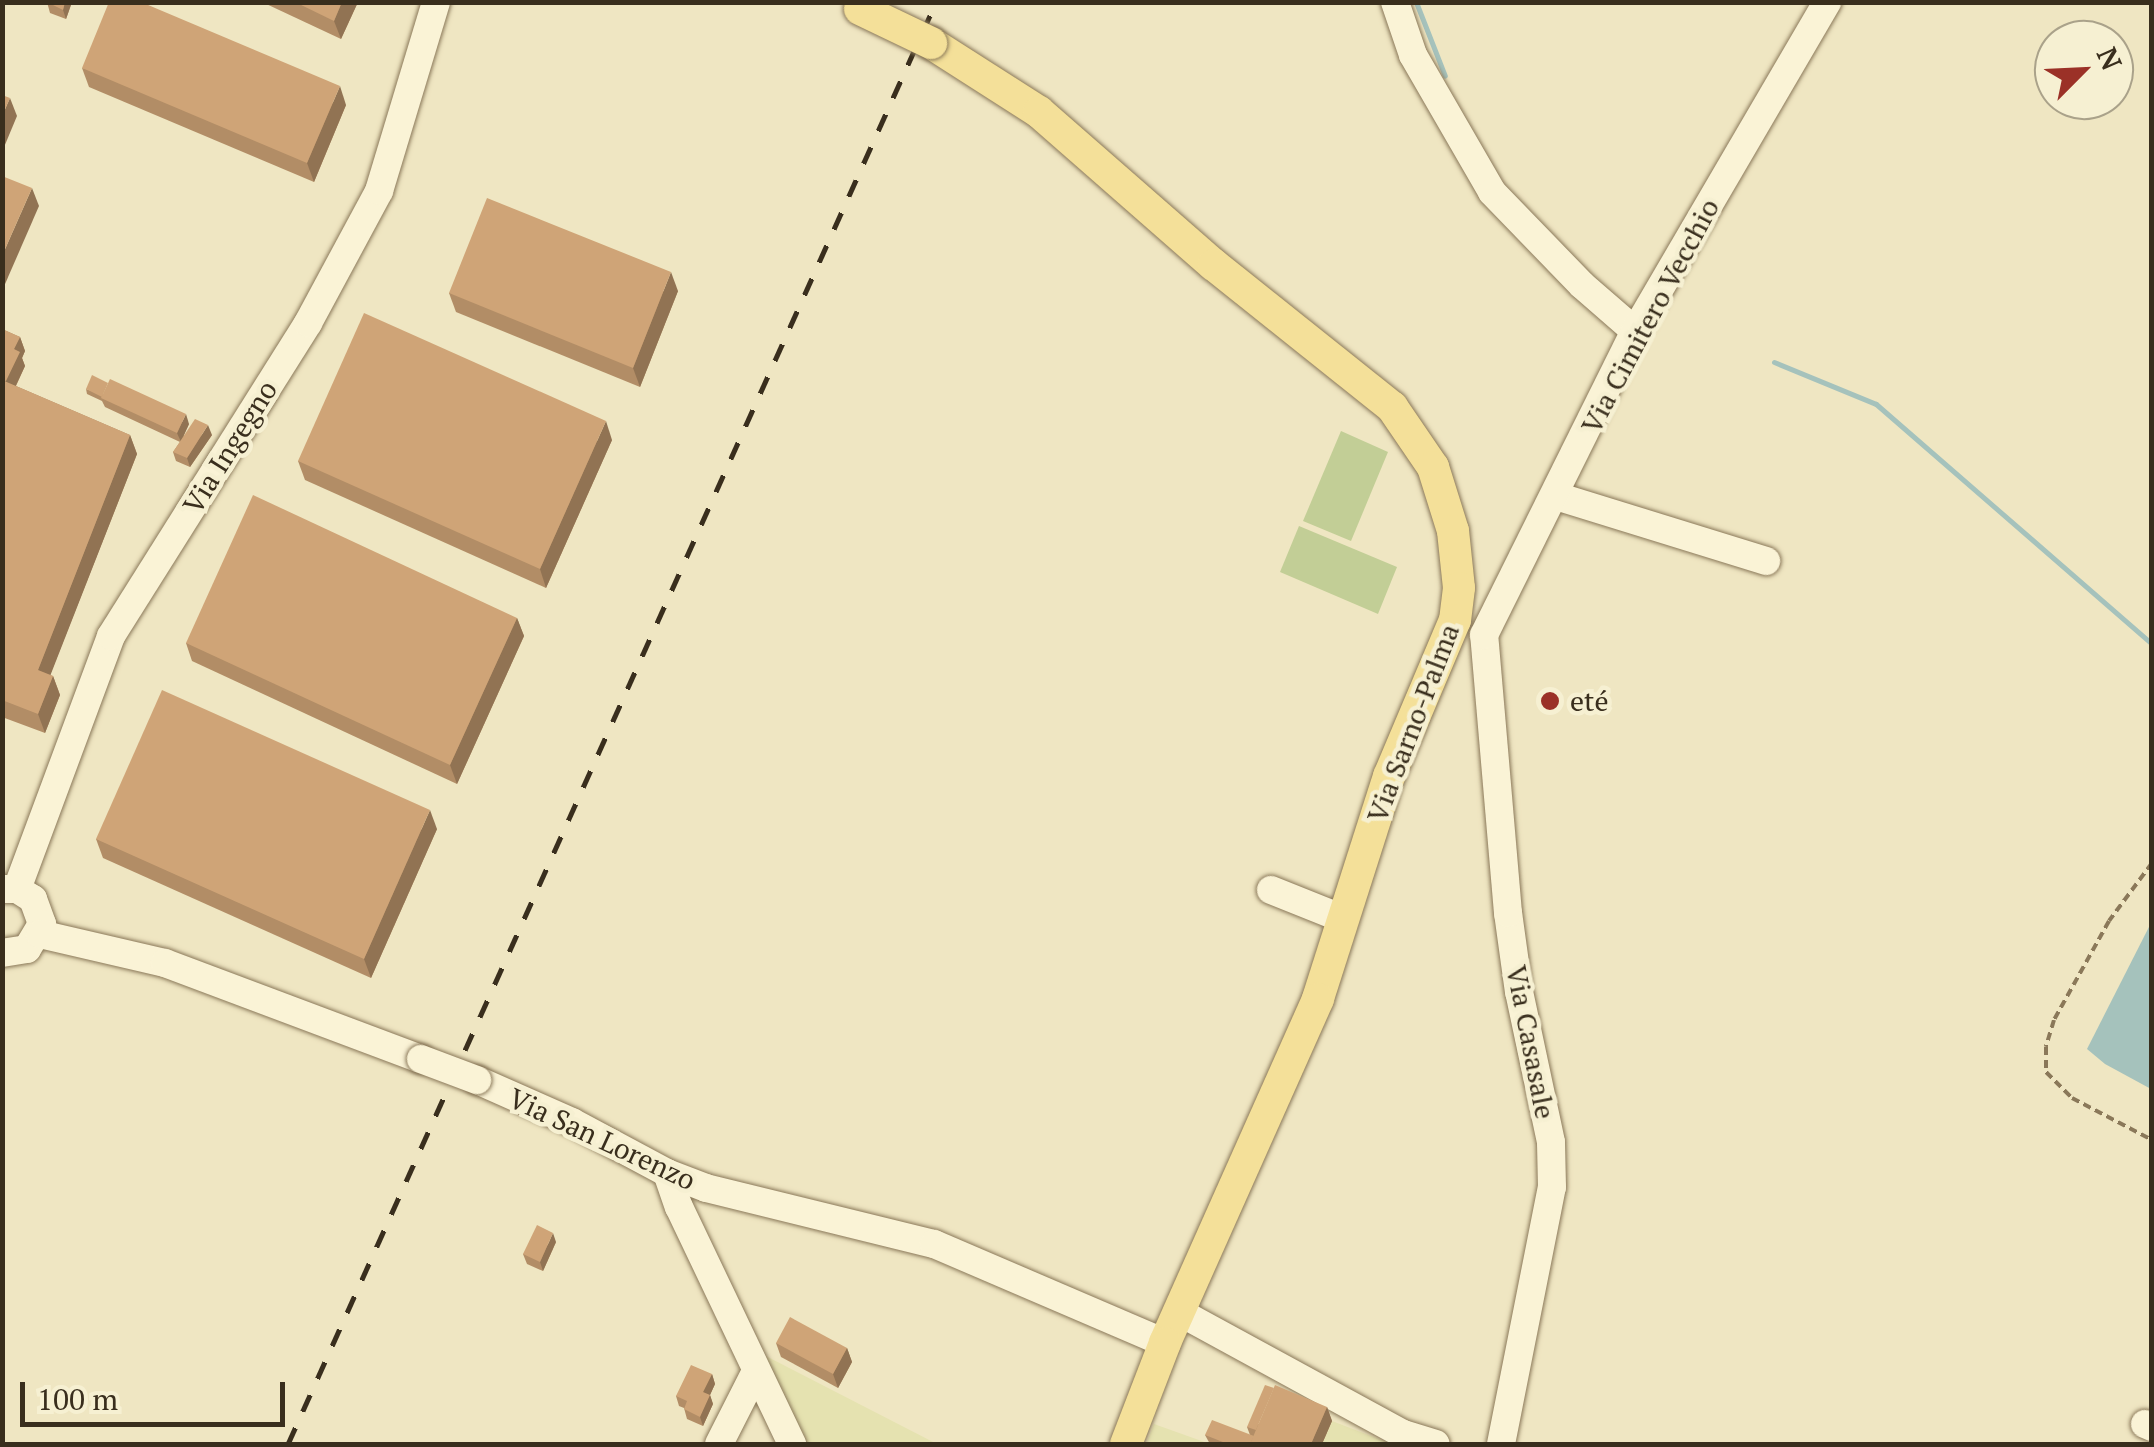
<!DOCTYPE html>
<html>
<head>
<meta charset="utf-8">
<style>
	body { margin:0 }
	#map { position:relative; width:2154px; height:1447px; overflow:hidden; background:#efe6c2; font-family:"PT Serif",serif }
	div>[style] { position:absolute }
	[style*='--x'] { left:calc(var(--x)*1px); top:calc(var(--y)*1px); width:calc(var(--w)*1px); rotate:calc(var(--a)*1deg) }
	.farmland>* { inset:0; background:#e5e2b0 }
	.green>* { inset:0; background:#c2ce96 }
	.water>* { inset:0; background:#a5c2bc }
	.stream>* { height:5px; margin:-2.5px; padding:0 2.5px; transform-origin:2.5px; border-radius:2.5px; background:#a5c2bc }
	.path>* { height:4px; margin-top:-2px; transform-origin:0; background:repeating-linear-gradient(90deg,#8a7859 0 8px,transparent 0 13px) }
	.roads { filter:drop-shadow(0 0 2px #8a7859) drop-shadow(0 0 2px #8a7859) }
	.minor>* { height:28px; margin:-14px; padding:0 14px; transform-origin:14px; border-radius:14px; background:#faf3d6 }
	.major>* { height:32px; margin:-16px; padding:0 16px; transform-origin:16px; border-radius:16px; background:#f4e099 }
	.rail>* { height:5px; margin-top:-2.5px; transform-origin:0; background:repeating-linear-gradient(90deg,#392e1d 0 18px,transparent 0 36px) }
	.bridges { filter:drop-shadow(0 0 2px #8a7859) drop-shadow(0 0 2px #8a7859) }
	.minor-bridge>* { height:28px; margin:-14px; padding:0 14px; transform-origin:14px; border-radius:14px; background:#faf3d6 }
	.major-bridge>* { height:32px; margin:-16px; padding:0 16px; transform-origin:16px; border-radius:16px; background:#f4e099 }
	.wall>* { inset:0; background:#b28d66 }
	.shaded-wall>* { inset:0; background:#917353 }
	.building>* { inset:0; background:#cfa477 }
	.dots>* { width:28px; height:28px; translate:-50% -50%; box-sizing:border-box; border:5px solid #f6f0d2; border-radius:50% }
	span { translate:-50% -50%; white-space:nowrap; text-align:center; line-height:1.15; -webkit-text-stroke:9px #f6f0d2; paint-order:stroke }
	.street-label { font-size:28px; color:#392e1d }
	.poi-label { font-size:28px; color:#392e1d }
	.left { translate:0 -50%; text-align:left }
	.frame { position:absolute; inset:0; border:5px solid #392e1d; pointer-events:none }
	.north { position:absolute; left:2034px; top:20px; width:100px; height:100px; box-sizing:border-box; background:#f6f0d2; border:2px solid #aaa28a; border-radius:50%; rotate:66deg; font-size:28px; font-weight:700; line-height:40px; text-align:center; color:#392e1d }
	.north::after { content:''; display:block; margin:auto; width:35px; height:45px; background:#9b3127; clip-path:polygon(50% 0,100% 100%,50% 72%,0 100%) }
	.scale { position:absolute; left:20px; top:1382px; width:265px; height:45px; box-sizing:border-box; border:5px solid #392e1d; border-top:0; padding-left:12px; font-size:30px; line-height:35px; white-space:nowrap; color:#392e1d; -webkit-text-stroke:8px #f6f0d2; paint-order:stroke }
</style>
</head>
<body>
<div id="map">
	<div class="farmland">
		<div style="clip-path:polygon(754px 1350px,937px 1444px,800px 1444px)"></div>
		<div style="clip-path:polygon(1332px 1421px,1392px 1444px,1322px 1444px)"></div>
		<div style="clip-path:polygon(1154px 1424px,1210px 1444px,1146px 1444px)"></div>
	</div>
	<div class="green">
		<div style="clip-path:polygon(1341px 431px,1388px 452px,1351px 541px,1303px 521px)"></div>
		<div style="clip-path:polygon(1299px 526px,1397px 567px,1378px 614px,1280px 572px)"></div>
	</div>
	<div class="water">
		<div style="clip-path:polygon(2151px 923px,2152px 1089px,2151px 1089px,2105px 1064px,2087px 1049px)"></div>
	</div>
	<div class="stream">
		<div style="--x:1416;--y:2;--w:79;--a:68.6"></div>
		<div style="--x:1774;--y:362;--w:110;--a:22.4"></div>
		<div style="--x:1876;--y:404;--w:366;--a:41"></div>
	</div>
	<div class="path">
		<div style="--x:2152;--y:863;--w:72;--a:126.6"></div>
		<div style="--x:2109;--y:921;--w:113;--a:119.1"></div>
		<div style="--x:2054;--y:1020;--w:28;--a:107"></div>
		<div style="--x:2046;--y:1047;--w:25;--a:90"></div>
		<div style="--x:2046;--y:1072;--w:37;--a:45"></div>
		<div style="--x:2072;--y:1098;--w:90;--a:27.7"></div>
	</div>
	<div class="roads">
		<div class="minor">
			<div style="--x:1395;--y:2;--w:56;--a:71.2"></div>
			<div style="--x:1413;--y:55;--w:158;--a:60"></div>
			<div style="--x:1492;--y:192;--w:129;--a:45.9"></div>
			<div style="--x:1582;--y:285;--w:70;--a:41"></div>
			<div style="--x:1556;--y:496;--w:220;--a:17.2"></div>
			<div style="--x:2;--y:889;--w:15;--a:0"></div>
			<div style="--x:17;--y:889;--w:19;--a:32"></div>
			<div style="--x:33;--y:899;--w:27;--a:70"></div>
			<div style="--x:42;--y:924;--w:29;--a:121"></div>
			<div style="--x:27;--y:949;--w:25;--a:171"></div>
			<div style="--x:17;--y:889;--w:270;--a:-69.6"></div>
			<div style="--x:111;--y:636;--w:370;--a:-57.8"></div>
			<div style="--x:308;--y:323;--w:150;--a:-61.7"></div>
			<div style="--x:379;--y:191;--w:197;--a:-73.2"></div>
			<div style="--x:1271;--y:890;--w:79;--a:21.7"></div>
			<div style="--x:40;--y:934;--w:128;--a:13.1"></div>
			<div style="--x:165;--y:963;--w:273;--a:20.6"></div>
			<div style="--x:477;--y:1080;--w:104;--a:23.9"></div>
			<div style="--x:572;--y:1122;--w:108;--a:28.2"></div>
			<div style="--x:667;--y:1173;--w:42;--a:21"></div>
			<div style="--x:706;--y:1188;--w:235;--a:13.8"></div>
			<div style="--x:934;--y:1244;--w:251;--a:23.2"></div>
			<div style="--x:667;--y:1173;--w:36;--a:71"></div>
			<div style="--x:679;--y:1207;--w:263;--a:64.5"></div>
			<div style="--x:1181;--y:1313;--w:253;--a:28.6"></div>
			<div style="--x:1403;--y:1434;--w:34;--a:17"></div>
			<div style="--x:2145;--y:1424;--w:8;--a:23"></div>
			<div style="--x:719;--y:1444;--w:82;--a:-63.1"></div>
			<div style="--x:1501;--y:1444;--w:262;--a:-78.8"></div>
			<div style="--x:1552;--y:1187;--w:45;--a:-91.3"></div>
			<div style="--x:1551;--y:1142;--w:153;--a:-102"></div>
			<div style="--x:1519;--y:992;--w:80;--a:-97.9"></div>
			<div style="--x:1508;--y:913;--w:279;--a:-94.9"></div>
			<div style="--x:1484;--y:635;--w:339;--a:-63.6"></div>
			<div style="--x:1635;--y:331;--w:381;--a:-59.7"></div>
		</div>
		<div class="major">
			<div style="--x:931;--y:43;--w:128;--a:32.6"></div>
			<div style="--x:1039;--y:112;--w:232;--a:41.2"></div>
			<div style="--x:1214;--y:265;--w:228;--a:38.6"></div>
			<div style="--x:1392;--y:407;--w:73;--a:55.7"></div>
			<div style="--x:1433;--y:467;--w:67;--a:72.6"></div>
			<div style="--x:1453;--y:531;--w:57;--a:84"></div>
			<div style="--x:1459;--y:588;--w:32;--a:97"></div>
			<div style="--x:1455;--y:620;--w:169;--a:112.9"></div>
			<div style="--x:1389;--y:776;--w:234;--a:107.7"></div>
			<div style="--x:1318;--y:999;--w:376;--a:114"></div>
			<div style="--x:1165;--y:1343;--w:108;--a:111.1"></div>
		</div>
	</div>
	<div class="rail">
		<div style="--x:288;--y:1444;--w:1581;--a:-65.8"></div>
	</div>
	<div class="bridges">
		<div class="minor-bridge">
			<div style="--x:421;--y:1059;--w:60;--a:20.6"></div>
		</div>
		<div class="major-bridge">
			<div style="--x:860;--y:9;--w:79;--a:25.6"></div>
		</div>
	</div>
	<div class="wall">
		<div style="clip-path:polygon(47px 2px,72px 2px,66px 19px,50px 13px)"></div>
		<div style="clip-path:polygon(262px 2px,358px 2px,341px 39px)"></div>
		<div style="clip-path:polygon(82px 68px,346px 105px,314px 182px,89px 87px)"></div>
		<div style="clip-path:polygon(678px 291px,640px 387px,456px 312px,449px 293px)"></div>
		<div style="clip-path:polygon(2px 329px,20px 337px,25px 351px,22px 358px,25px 366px,16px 386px,130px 435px,137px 454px,50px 675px,53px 676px,60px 695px,45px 733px,2px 717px)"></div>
		<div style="clip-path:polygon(86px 389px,189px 424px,183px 436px,212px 435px,190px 467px,176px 461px,173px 452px,180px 442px,105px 407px,102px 401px,87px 394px)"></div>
		<div style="clip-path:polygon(612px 440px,546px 588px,305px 480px,298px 461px)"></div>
		<div style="clip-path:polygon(517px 618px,524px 636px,457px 784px,192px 661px,186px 643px)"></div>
		<div style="clip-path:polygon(437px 829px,371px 978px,103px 858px,96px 839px)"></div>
		<div style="clip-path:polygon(556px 1242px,543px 1271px,527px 1264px,523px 1254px)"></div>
		<div style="clip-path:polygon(776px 1343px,847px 1348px,852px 1362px,838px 1388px,781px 1357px)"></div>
		<div style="clip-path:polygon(712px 1374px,715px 1384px,710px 1395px,713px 1404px,703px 1426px,687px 1419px,684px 1408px,679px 1406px,676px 1396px)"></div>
		<div style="clip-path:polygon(1327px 1407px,1332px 1421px,1322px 1444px,1210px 1444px,1205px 1435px,1250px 1435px,1247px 1427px)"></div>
	</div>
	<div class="shaded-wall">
		<div style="clip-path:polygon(65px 2px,72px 2px,66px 19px,63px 10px)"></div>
		<div style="clip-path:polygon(342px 2px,358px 2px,341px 39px,334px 21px)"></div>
		<div style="clip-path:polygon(340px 86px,346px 105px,314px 182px,307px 163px)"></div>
		<div style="clip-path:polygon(10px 98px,17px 116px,2px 152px,2px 116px)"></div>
		<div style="clip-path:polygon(32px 188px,39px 206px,2px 291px,2px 256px)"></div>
		<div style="clip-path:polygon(671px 272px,678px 291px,640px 387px,633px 368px)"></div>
		<div style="clip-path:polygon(20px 337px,25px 351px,22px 358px,25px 366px,10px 398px,5px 384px,14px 349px)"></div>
		<div style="clip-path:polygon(186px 414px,189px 424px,181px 442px,177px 433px)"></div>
		<div style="clip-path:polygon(606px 421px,612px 440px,546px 588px,540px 569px)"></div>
		<div style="clip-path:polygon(208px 425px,212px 435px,190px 467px,187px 458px)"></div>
		<div style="clip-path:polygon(130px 435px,137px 454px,45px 689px,38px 670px)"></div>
		<div style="clip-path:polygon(517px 618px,524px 636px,457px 784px,450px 765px)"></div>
		<div style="clip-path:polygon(53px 676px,60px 695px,45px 733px,38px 714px)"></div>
		<div style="clip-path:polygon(430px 810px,437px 829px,371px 978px,364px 959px)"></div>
		<div style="clip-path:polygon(553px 1233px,556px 1242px,543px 1271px,540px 1262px)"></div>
		<div style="clip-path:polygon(847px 1348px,852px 1362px,838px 1388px,833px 1374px)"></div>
		<div style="clip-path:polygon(712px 1374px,715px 1384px,710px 1395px,713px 1404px,703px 1426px,700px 1417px,703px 1392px)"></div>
		<div style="clip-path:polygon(1327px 1407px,1332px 1421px,1322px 1444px,1311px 1444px)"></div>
	</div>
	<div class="building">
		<div style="clip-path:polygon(47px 2px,65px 2px,63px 10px)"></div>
		<div style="clip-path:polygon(109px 2px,141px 2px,340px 86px,307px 163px,82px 68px)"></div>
		<div style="clip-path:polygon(295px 2px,342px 2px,334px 21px)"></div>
		<div style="clip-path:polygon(2px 95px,10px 98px,2px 116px)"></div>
		<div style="clip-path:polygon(2px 176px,32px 188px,2px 256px)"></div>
		<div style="clip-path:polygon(487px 198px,671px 272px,633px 368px,449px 293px)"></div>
		<div style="clip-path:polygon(364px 313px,606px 421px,540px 569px,298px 461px)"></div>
		<div style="clip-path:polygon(2px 329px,20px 337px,14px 349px,20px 352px,6px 381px,2px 380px)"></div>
		<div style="clip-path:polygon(92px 375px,108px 383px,102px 397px,86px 389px)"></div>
		<div style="clip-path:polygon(110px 379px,186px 414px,177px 433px,101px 398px)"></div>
		<div style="clip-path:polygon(2px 380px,130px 435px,38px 670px,53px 676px,38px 714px,2px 700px)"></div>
		<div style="clip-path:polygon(195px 419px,208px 425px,187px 458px,173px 452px)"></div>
		<div style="clip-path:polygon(253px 495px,517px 618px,450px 765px,186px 643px)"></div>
		<div style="clip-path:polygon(162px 690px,430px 810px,364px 959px,96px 839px)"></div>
		<div style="clip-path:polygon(537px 1225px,553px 1233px,540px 1262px,523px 1254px)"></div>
		<div style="clip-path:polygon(790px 1317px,847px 1348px,833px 1374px,776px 1343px)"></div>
		<div style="clip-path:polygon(691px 1365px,712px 1374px,703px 1392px,710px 1395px,700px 1417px,684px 1409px,687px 1401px,676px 1396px)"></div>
		<div style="clip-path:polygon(1265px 1385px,1274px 1388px,1256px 1430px,1247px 1427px)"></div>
		<div style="clip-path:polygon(1275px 1385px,1327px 1407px,1311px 1444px,1250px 1444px)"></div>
		<div style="clip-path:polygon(1212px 1420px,1254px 1436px,1250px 1444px,1228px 1444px,1205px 1435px)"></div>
	</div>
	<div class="dots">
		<div style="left:1550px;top:701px;background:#9b3127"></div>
	</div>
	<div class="street-label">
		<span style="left:1650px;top:316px;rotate:-62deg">Via Cimitero Vecchio</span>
		<span style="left:230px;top:447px;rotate:-58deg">Via Ingegno</span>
		<span style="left:1413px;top:723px;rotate:-69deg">Via Sarno-Palma</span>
		<span style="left:1531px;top:1042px;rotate:79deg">Via Casasale</span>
		<span style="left:602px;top:1139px;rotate:25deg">Via San Lorenzo</span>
	</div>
	<div class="poi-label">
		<span class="left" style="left:1570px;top:701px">eté</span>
	</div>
	<div class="frame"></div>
	<div class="north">N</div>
	<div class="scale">100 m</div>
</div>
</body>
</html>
